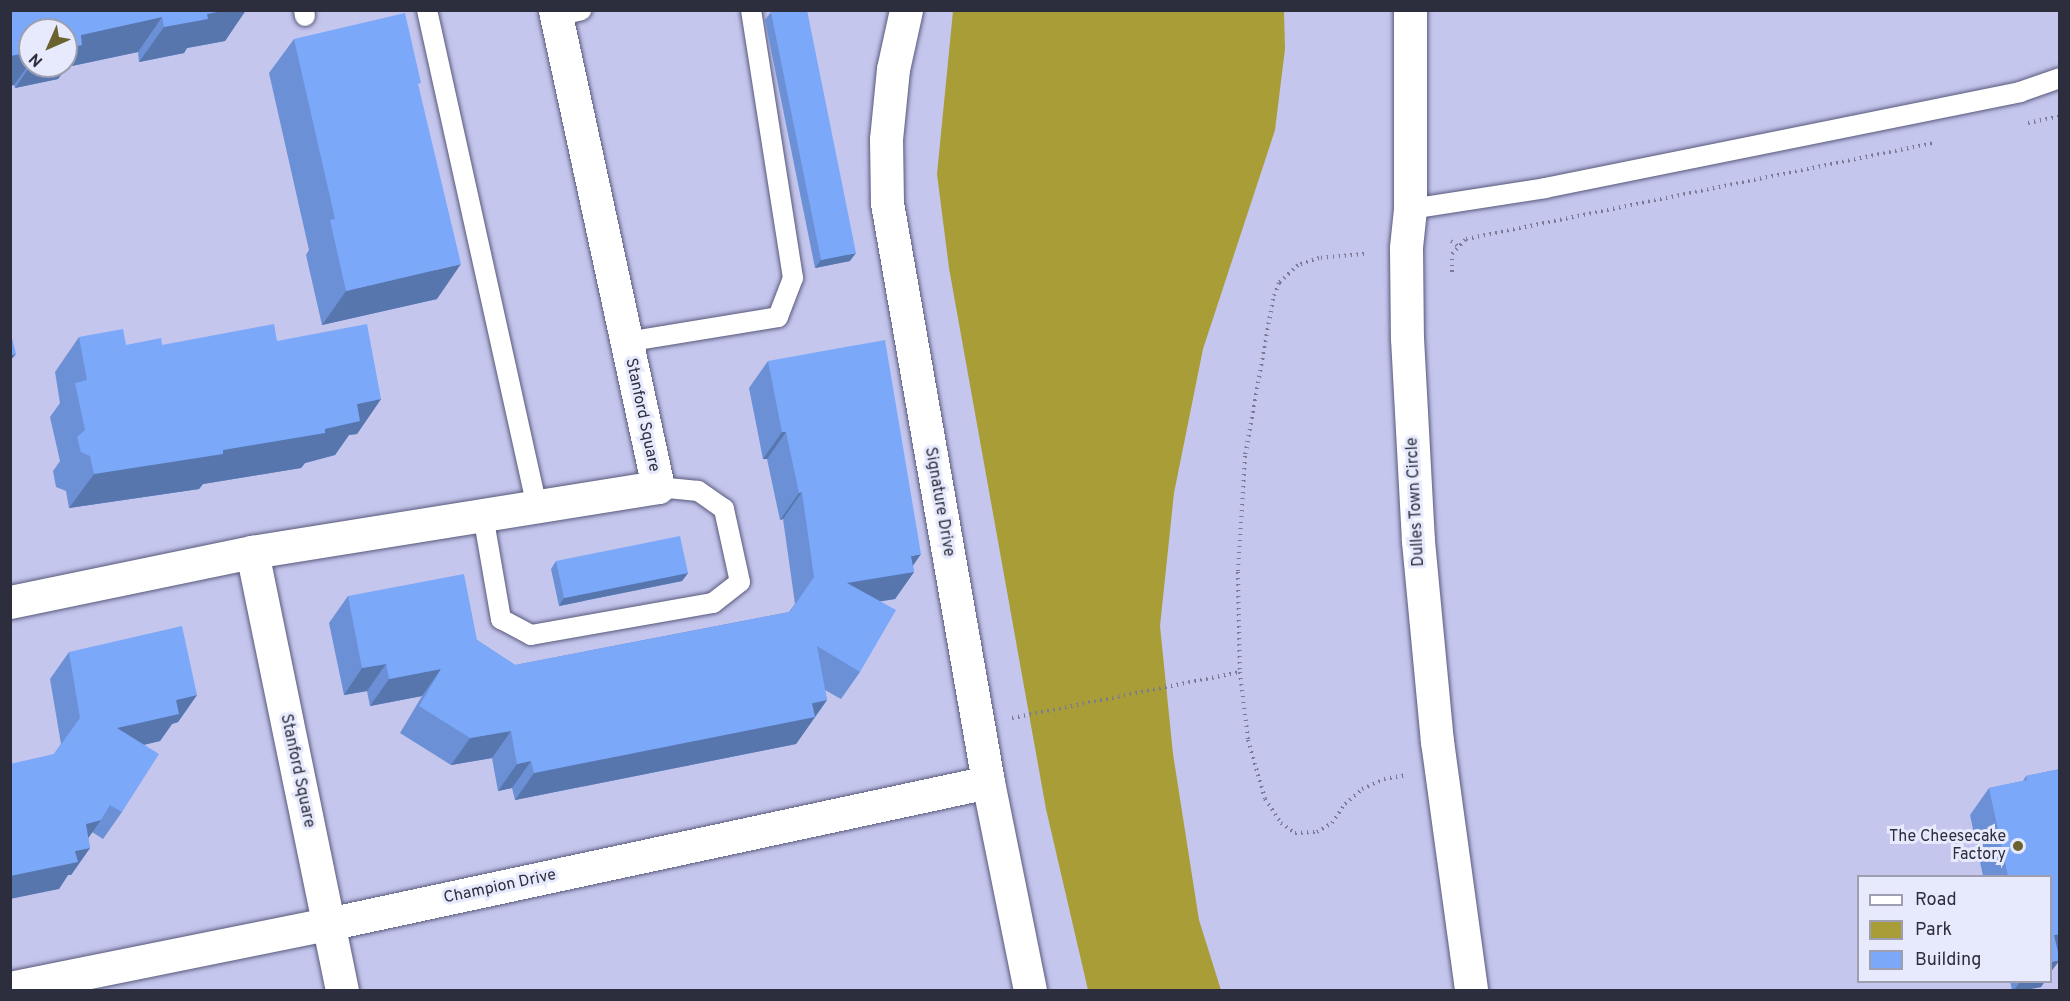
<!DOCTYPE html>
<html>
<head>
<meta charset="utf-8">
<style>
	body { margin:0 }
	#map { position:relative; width:2070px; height:1001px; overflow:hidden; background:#c4c6ed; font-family:Overpass,sans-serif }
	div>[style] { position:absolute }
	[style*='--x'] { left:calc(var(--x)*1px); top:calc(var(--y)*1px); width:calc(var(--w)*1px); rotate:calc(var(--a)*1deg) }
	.green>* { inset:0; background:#a99d38 }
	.path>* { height:4px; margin-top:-2px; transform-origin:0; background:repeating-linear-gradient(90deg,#797a95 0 1.5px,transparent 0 6px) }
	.roads { filter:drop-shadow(0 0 2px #58597b) drop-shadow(0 0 2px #58597b) }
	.service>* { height:20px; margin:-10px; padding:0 10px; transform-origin:10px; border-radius:10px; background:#fff }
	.minor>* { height:33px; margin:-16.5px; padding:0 16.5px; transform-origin:16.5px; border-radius:16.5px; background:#fff }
	.tertiary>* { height:33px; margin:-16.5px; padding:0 16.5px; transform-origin:16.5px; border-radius:16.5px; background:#fff }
	.wall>* { inset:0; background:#6b90d6 }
	.shaded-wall>* { inset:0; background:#5776ae }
	.building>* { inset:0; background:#7ca8f9 }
	.dots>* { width:16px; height:16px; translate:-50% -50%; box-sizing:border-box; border:3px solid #e7e9fd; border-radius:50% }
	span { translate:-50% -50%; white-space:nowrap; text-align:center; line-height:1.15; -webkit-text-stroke:6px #e7e9fd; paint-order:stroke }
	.street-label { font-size:16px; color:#2d2e3d }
	.poi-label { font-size:16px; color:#2d2e3d }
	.right { translate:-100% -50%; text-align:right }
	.frame { position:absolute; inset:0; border:12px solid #2d2e3d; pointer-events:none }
	.legend { position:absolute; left:1857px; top:875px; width:195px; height:108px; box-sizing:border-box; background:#e7e9fd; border:2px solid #9d9eb0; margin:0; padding:8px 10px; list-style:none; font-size:18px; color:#2d2e3d }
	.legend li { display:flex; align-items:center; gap:12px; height:30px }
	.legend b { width:30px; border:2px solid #9d9eb0 }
	.north { position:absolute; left:18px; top:18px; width:60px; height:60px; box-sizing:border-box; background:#e7e9fd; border:2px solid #9d9eb0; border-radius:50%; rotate:225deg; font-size:16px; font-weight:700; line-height:24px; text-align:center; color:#2d2e3d }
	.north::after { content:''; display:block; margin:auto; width:21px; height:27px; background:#6a6330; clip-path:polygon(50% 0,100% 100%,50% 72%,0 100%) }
</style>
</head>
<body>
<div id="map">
	<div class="green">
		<div style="clip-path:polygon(953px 11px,1284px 11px,1285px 49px,1275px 130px,1203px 349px,1174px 493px,1160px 626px,1173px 754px,1199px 920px,1221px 990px,1088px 990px,1046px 809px,949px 268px,937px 174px)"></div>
	</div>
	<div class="path">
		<div style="--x:2028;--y:123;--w:33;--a:-12"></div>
		<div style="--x:1451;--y:241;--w:9;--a:36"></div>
		<div style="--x:1364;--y:254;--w:45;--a:174.9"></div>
		<div style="--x:1319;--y:258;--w:22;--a:162"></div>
		<div style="--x:1298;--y:265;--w:26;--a:137"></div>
		<div style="--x:1279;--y:283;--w:17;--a:111"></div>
		<div style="--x:1273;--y:299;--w:159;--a:100.1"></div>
		<div style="--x:1245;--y:456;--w:116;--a:93.5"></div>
		<div style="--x:1238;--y:572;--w:100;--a:88.9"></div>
		<div style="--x:1240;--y:672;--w:68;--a:83.3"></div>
		<div style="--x:1248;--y:740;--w:61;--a:73.9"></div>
		<div style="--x:1265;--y:799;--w:29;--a:56"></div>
		<div style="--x:1281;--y:823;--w:17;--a:36"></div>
		<div style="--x:1295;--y:833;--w:22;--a:-3"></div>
		<div style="--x:1317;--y:832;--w:17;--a:-31"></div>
		<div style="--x:1332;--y:823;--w:23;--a:-56"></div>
		<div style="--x:1345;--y:804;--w:23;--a:-41"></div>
		<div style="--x:1362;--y:789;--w:24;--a:-24"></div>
		<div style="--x:1384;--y:779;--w:23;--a:-10"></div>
		<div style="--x:1452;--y:272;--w:18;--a:-90"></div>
		<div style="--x:1452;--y:254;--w:21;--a:-47"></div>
		<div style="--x:1466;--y:239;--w:476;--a:-11.6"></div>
		<div style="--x:1012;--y:718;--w:233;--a:-11.4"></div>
	</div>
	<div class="roads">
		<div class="service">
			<div style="--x:304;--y:10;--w:6;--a:81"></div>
			<div style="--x:427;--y:10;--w:509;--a:77.52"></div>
			<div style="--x:556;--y:16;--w:26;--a:-13"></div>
			<div style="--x:1410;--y:209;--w:137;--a:-8.8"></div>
			<div style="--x:1545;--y:188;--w:485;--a:-11.4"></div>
			<div style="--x:2020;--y:92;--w:42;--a:-19.3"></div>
			<div style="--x:626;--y:342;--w:154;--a:-9.3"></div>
			<div style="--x:778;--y:317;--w:42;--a:-69"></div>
			<div style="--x:793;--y:278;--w:271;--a:-98.9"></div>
			<div style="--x:483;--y:515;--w:106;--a:80.2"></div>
			<div style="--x:501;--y:619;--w:34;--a:28"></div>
			<div style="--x:531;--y:635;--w:185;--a:-10"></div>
			<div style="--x:713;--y:603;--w:34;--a:-38"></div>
			<div style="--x:740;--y:582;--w:75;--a:-102.4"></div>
			<div style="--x:724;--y:509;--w:32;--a:-145"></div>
			<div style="--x:698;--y:491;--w:40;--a:-174.3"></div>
		</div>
		<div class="minor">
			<div style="--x:906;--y:10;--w:60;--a:102.4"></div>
			<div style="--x:893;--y:69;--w:70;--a:95.7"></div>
			<div style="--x:886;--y:139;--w:64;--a:89.1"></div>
			<div style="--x:887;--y:203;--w:588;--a:80.1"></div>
			<div style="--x:988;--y:782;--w:212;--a:78.6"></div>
			<div style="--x:252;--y:552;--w:447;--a:78.4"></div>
			<div style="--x:10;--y:602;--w:247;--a:-11.7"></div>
			<div style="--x:252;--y:552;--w:411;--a:-9.1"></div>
			<div style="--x:658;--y:487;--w:488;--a:-102.2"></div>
			<div style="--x:10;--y:988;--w:324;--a:-11.4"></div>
			<div style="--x:328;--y:924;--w:675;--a:-12.14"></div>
		</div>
		<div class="tertiary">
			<div style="--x:1410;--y:10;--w:199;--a:90"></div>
			<div style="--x:1410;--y:209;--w:39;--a:96"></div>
			<div style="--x:1406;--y:248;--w:90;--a:89.4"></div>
			<div style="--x:1407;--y:338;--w:203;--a:86.9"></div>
			<div style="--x:1418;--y:541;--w:201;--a:84.6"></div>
			<div style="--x:1437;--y:741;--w:251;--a:82.2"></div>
		</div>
	</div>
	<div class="wall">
		<div style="clip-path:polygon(evenodd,10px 10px,246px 10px,225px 41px,187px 48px,184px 53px,139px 62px,138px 52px,67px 67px,58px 79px,15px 88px,14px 85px,10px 86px,10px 10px,30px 30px,66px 66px,30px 66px,30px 30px)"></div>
		<div style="clip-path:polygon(771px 12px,850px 261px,815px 268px,765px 20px)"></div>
		<div style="clip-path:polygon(294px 39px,419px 87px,437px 299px,322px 325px,306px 255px,309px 250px,269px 73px)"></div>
		<div style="clip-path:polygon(79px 337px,126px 345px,162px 345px,277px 341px,381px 399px,357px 434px,349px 435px,335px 455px,305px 463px,301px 468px,203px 484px,199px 489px,69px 508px,66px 491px,56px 487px,53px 471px,60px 461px,50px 417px,60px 403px,55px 372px)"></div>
		<div style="clip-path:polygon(768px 361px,913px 566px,914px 572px,895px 599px,880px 601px,860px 672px,841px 699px,825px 690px,827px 700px,796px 744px,515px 800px,512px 788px,498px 791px,492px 758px,451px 765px,400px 733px,422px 696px,370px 706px,367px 691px,344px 695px,329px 623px,348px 596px,477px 640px,515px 665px,789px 612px,795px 604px,783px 519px,780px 520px,767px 459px,763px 459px,749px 388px)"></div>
		<div style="clip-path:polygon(556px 561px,688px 573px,682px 581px,559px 606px,551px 569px)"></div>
		<div style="clip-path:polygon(69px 652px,197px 695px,178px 722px,172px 724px,160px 741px,144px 745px,122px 812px,103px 839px,92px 832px,88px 837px,90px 848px,71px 875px,68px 875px,59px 889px,54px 754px,61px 744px,50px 679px)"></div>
		<div style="clip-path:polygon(2060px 769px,2060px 956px,2059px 957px,2050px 876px,1983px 876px,1970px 815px,1989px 788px,2023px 781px,2026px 776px)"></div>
		<div style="clip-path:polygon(2010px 981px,2045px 981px,2041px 987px,2025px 990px,2012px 990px)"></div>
	</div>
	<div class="shaded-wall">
		<div style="clip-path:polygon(227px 10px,246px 10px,225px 41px,187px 48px,184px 53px,139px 62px,164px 27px,207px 14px)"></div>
		<div style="clip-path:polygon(162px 17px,138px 52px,67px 67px,58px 79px,15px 88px,30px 66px,66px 66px,66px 48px,81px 35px)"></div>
		<div style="clip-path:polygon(30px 52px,30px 63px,14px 85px,10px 86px,10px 56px)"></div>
		<div style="clip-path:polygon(856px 253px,850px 261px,815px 268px,821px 260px)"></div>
		<div style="clip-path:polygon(461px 264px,437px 299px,322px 325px,346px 291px)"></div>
		<div style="clip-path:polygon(16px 354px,10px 361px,10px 355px)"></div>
		<div style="clip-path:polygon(381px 399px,357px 434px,349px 435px,335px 455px,305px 463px,301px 468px,203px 484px,199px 489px,69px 508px,94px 474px,223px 450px,325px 429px,357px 404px)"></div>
		<div style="clip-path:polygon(782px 432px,786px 432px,767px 459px,763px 459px)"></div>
		<div style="clip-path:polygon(802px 492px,783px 519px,780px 520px,799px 493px)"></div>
		<div style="clip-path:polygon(921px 554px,908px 573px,914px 572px,895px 599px,828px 610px,847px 583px,911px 556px)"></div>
		<div style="clip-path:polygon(688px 573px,682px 581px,559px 606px,564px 598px)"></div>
		<div style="clip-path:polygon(386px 664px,367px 691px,344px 695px,362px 668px)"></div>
		<div style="clip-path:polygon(441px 669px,422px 696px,370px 706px,389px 679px)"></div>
		<div style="clip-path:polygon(197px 695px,178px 722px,172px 724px,160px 741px,98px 755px,117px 728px,176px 700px)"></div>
		<div style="clip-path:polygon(827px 700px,796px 744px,515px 800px,534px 773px)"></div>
		<div style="clip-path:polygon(511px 731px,492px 758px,451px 765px,470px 738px)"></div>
		<div style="clip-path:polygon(531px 761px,512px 788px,498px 791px,517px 764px)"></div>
		<div style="clip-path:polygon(101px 820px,82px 847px,86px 824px)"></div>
		<div style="clip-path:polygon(90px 848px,71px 875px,68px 875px,59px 889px,10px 899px,10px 876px,75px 851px)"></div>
		<div style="clip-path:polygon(2060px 934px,2060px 956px,2050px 958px,2054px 935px)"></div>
		<div style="clip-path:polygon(2060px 960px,2050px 973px,2050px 962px)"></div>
		<div style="clip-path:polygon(2021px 981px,2045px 981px,2041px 987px,2025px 990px,2014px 990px)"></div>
	</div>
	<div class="building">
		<div style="clip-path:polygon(10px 10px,227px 10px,207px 14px,208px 19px,164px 27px,162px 17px,81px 35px,82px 45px,66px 48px,66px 30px,30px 30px,30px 52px,10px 56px)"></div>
		<div style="clip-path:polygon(778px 10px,807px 10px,856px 253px,821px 260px,771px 12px)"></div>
		<div style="clip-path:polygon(405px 13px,421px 83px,418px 84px,461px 264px,346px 291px,330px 220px,335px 219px,294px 39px)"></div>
		<div style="clip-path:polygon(274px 324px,277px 341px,367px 324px,381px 399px,357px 404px,360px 421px,325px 429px,325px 433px,223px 450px,223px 454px,94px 474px,90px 456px,81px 452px,77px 437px,85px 430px,75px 383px,87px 380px,79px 337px,123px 329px,126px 345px,161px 338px,162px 345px)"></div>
		<div style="clip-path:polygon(10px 330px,16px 354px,10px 355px)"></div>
		<div style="clip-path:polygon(885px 340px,921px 554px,911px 556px,914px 572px,847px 583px,896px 610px,860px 672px,817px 646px,827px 700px,812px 703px,815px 717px,534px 773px,531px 761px,517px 764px,511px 731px,470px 738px,419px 706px,441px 669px,389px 679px,386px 664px,362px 668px,348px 596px,464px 574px,477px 640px,515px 665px,790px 612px,814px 577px,802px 492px,799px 493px,786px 432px,782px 432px,768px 361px)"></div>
		<div style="clip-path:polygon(680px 536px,688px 573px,564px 598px,556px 561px)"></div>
		<div style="clip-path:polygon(182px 626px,197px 695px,176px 700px,179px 714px,117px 728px,159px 754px,122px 812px,110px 805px,101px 820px,86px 824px,90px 848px,75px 851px,78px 862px,10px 876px,10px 764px,54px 754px,80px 718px,69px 652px)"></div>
		<div style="clip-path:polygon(2060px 769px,2060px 934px,2054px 935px,2060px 960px,2050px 962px,2050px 876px,2008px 876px,1989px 788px,2027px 780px,2026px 776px)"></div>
	</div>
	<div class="dots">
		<div style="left:2018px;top:846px;background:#6a6330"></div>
	</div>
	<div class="street-label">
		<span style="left:642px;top:415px;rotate:78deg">Stanford Square</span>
		<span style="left:939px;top:502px;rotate:80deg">Signature Drive</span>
		<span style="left:1416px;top:502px;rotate:-93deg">Dulles Town Circle</span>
		<span style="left:297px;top:771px;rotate:78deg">Stanford Square</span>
		<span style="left:500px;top:887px;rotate:-12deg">Champion Drive</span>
	</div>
	<div class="poi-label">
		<span class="right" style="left:2006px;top:846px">The Cheesecake<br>Factory</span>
	</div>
	<div class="frame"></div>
	<ul class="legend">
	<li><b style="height:8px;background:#fff"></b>Road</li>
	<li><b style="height:16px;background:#a99d38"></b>Park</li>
	<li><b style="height:16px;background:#7ca8f9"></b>Building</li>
	</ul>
	<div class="north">N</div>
</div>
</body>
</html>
